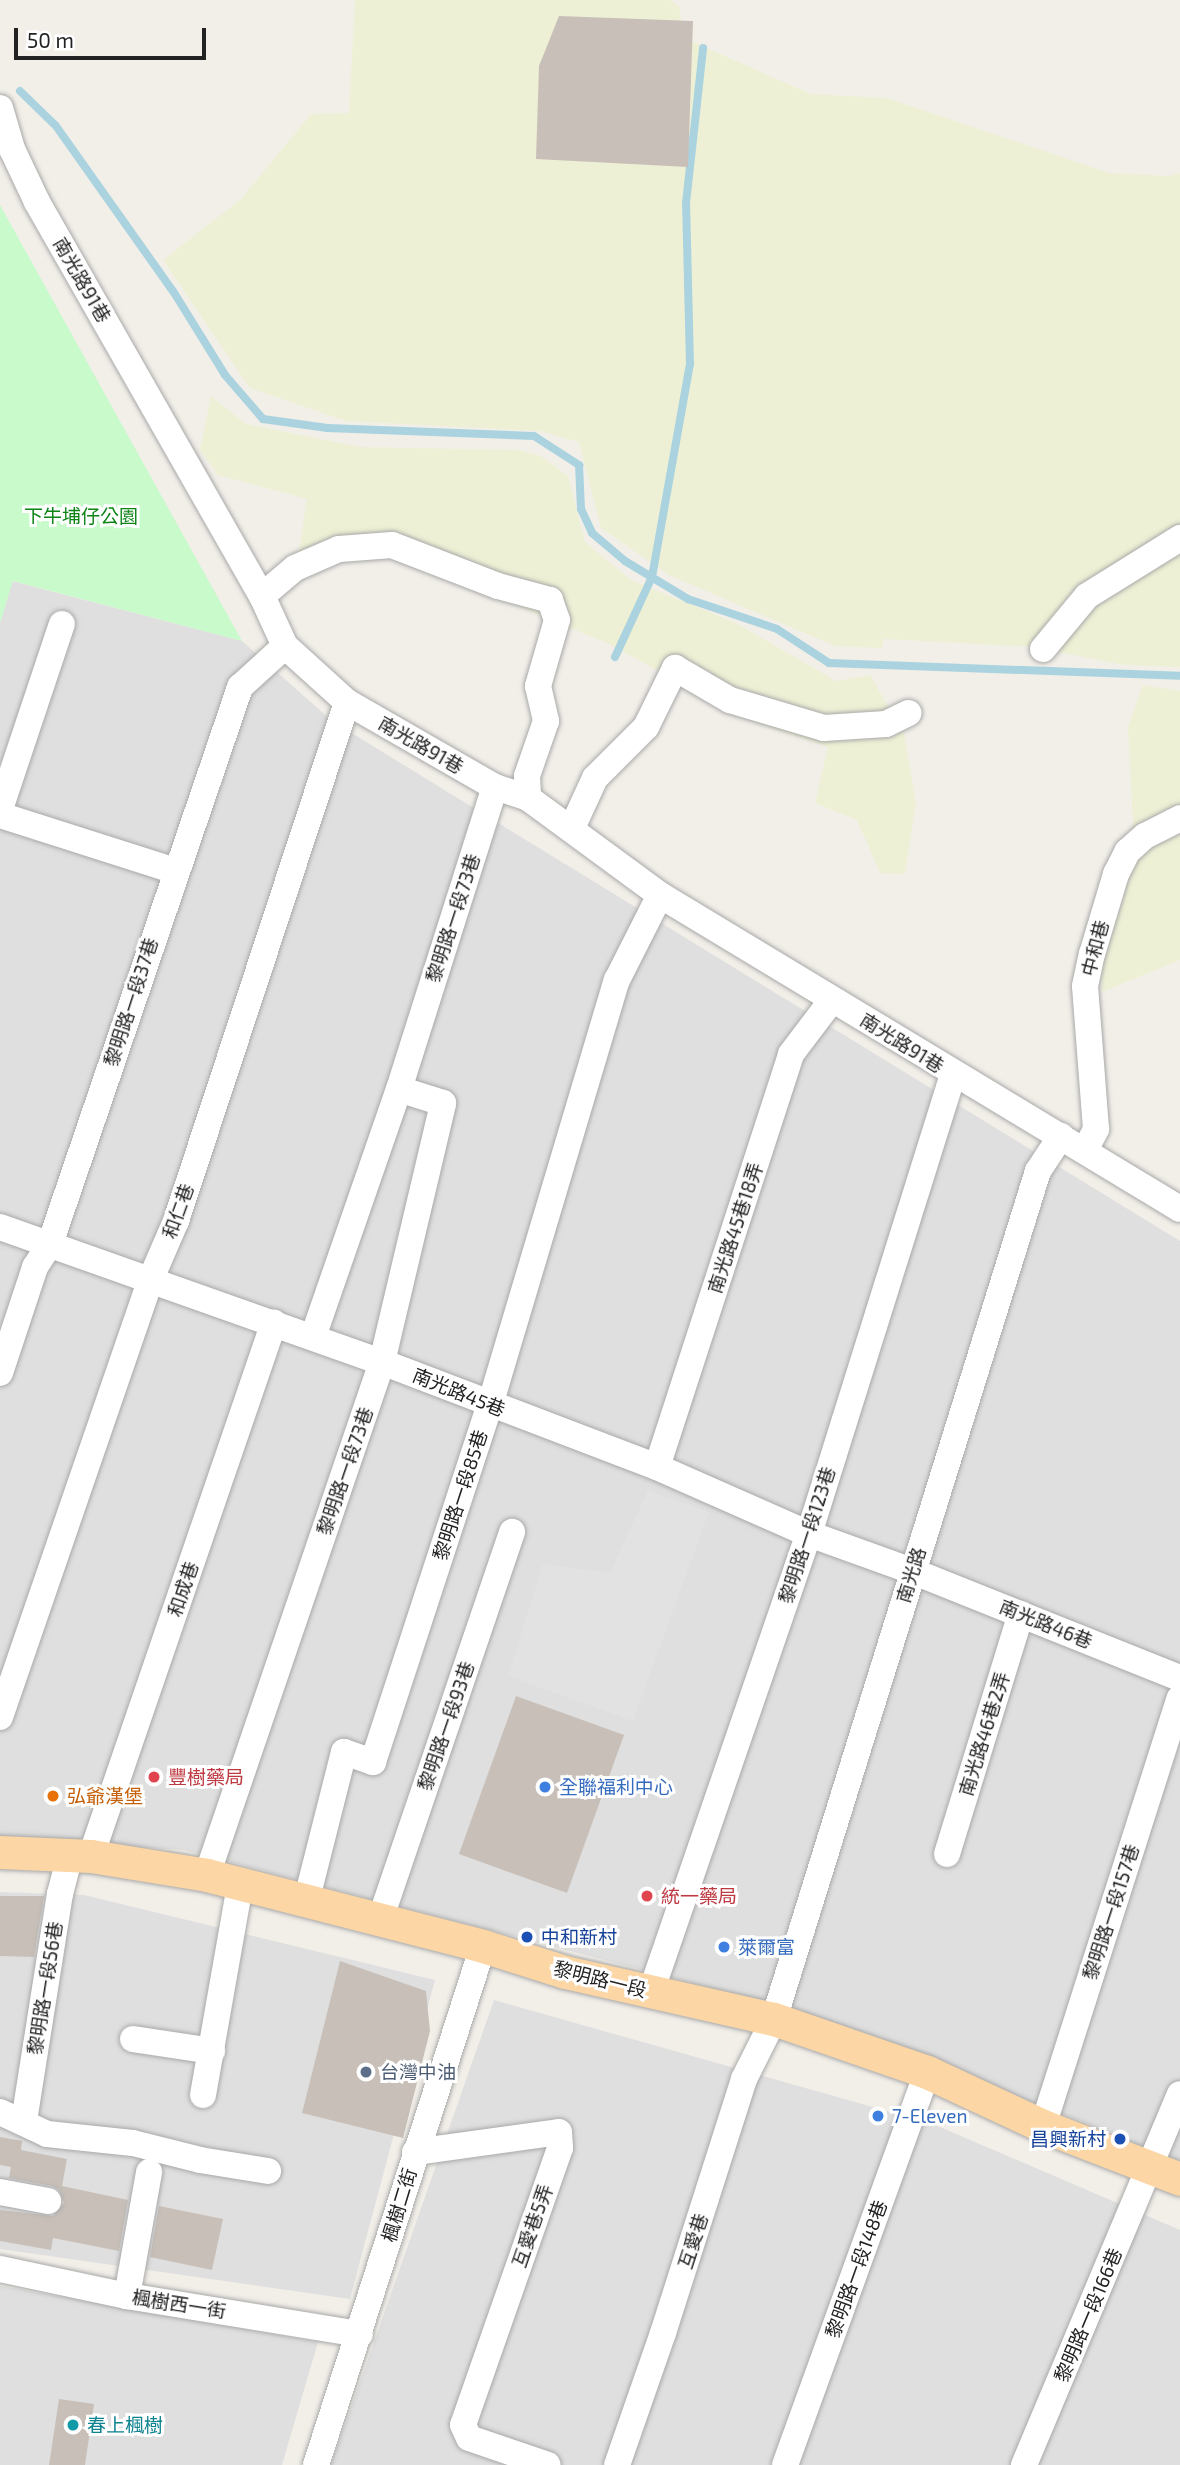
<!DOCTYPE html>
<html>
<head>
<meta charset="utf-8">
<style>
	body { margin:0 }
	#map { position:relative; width:1180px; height:2465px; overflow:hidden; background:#f2efe9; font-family:"Exo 2","Noto Sans TC",sans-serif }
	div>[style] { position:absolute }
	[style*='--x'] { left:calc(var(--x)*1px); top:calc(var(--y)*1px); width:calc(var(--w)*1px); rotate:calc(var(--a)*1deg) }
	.residential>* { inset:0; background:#e0dfdf }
	.farmland>* { inset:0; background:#eef0d5 }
	.park>* { inset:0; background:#c8facc }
	.parking>* { inset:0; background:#e2e2e2 }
	.stream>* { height:8px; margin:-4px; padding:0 4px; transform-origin:4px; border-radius:4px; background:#aad3df }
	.building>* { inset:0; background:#c7bfb8 }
	.roads { filter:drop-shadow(0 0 2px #a9a9a9) drop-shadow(0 0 2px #a9a9a9) }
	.minor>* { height:26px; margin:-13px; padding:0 13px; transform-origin:13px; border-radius:13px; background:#fff }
	.major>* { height:33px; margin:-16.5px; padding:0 16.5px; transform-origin:16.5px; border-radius:16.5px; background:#fcd6a4 }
	.dots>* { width:19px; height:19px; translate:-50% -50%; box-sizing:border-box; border:4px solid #fff; border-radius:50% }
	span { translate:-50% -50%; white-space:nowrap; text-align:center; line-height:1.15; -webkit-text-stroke:6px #fff; paint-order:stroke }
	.street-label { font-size:19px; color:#222 }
	.park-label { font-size:19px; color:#0c8416 }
	.health-label { font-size:19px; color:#be3a42 }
	.left { translate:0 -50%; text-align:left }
	.shop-label { font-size:19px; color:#366cbe }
	.food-label { font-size:19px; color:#c56008 }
	.transit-label { font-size:19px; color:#164399 }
	.right { translate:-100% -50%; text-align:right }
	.service-label { font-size:19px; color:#4e5e75 }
	.culture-label { font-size:19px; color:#0d838f }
	.scale { position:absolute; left:14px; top:28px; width:192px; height:32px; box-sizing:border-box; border:4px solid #222; border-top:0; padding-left:9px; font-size:21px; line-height:24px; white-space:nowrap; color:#222; -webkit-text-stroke:5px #fff; paint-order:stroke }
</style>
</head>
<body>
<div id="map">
	<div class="residential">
		<div style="clip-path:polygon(12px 581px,242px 641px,332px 721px,1180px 1241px,1180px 2164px,1103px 2129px,746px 1997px,184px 1850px,0 1839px,0 623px)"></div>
		<div style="clip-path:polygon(0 1892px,84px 1895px,435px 1980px,350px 2299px,0 2249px)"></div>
		<div style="clip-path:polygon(494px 2000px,933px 2124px,1180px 2230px,1180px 2465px,331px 2465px)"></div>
		<div style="clip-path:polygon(0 2286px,318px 2342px,282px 2465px,0 2465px)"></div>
	</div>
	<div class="farmland">
		<div style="clip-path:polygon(355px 0,670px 0,679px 6px,684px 38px,811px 94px,887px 98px,1109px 173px,1169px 176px,1180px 173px,1180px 667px,1124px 665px,1033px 647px,884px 639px,882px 648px,835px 646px,669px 575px,601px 528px,579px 442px,540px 431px,346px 421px,250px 388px,163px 260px,241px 199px,311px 114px,349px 113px)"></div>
		<div style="clip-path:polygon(211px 396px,246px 424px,360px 447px,519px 450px,541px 456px,568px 476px,585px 542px,631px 580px,736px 623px,836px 681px,870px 675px,904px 734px,916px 802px,905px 874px,880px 873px,857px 820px,815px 803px,828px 747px,753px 722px,607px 643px,400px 558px,338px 562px,296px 572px,307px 499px,218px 475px,200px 450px)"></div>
		<div style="clip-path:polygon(1143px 685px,1180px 691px,1180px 960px,1102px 992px,1101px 969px,1133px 824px,1128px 727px)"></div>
	</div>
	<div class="park">
		<div style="clip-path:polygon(0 205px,242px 641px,13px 581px,0 623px)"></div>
	</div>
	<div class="parking">
		<div style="clip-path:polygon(648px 1490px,709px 1512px,633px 1721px,508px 1676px,543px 1564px,610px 1573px)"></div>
	</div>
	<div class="stream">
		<div style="--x:20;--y:91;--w:50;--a:44.2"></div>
		<div style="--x:56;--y:126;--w:202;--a:54.7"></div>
		<div style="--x:173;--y:291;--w:99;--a:58.2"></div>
		<div style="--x:225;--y:375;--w:58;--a:49.2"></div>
		<div style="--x:263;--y:419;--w:65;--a:8"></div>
		<div style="--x:327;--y:428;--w:207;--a:2.2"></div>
		<div style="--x:534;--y:436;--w:54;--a:32.8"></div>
		<div style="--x:579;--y:465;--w:44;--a:87.4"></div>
		<div style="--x:581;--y:509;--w:26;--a:65"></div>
		<div style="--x:592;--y:533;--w:43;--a:40.3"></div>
		<div style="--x:625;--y:561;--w:74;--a:31.1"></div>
		<div style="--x:688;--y:599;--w:94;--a:18.6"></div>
		<div style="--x:777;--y:629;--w:62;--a:33.2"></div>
		<div style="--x:829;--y:663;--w:351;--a:2.1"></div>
		<div style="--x:615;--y:657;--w:88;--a:-65.2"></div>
		<div style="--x:652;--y:577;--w:216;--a:-79.9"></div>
		<div style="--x:690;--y:364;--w:161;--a:-91.4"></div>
		<div style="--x:686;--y:203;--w:156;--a:-83.7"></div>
	</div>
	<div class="building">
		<div style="clip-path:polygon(559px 16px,693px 21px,688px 167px,536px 159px,539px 66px)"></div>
		<div style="clip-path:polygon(516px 1696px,624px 1735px,567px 1893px,459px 1854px)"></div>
		<div style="clip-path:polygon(0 1896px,44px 1896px,34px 1957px,0 1956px)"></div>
		<div style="clip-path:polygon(340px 1961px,426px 1991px,430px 2031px,403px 2138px,302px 2113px)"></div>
		<div style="clip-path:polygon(0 2137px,22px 2141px,21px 2150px,67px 2159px,62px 2186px,128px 2200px,119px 2251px,53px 2238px,51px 2250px,0 2241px,0 2210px,53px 2216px,64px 2203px,59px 2190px,52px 2186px,9px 2178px,11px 2167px,0 2165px)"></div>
		<div style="clip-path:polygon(159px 2206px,223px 2219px,212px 2270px,150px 2257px)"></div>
		<div style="clip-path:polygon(59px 2399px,94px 2404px,85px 2465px,49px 2465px)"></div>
	</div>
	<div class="roads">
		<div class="minor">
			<div style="--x:0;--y:108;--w:43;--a:73.7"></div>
			<div style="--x:12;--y:149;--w:59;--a:64.7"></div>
			<div style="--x:37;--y:202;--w:454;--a:60.3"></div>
			<div style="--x:262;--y:596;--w:55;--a:65.3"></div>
			<div style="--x:285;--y:646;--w:84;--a:42.1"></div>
			<div style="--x:347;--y:702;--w:171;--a:29.9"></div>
			<div style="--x:495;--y:787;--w:35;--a:18"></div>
			<div style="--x:528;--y:798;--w:164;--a:36.3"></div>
			<div style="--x:660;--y:895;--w:607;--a:31.13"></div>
			<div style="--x:262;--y:596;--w:43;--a:-40.3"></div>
			<div style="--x:295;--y:568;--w:48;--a:-23.4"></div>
			<div style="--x:339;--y:549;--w:53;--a:-4.3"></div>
			<div style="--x:392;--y:545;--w:114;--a:21.1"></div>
			<div style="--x:498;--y:586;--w:54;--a:15.1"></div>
			<div style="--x:550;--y:600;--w:21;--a:71"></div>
			<div style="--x:557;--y:620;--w:69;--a:106.1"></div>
			<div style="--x:538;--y:686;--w:36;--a:77"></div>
			<div style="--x:546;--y:721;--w:58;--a:109.1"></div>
			<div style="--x:527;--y:776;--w:22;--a:87"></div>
			<div style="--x:1043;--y:649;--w:69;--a:-50.3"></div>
			<div style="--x:1087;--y:596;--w:110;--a:-31.9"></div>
			<div style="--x:0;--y:809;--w:195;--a:-71.5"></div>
			<div style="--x:0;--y:815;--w:184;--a:17.7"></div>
			<div style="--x:572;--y:828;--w:55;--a:-65.3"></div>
			<div style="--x:595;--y:778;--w:72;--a:-45"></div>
			<div style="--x:646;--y:727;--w:66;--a:-63.8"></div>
			<div style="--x:675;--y:668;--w:64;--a:30.2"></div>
			<div style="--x:730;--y:700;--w:98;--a:16.6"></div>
			<div style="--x:824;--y:728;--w:62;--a:-3.7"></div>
			<div style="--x:886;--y:724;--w:25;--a:-26"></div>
			<div style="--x:1085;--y:1150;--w:24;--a:-62"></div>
			<div style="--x:1096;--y:1129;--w:143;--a:-94.4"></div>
			<div style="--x:1085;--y:986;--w:33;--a:-78"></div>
			<div style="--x:1092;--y:954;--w:84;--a:-73.3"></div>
			<div style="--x:1116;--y:874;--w:25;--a:-63"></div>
			<div style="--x:1127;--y:852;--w:24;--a:-42"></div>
			<div style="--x:1145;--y:836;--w:39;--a:-27"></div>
			<div style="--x:0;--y:1227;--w:405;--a:19.5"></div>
			<div style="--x:382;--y:1362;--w:294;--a:20.9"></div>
			<div style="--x:657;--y:1467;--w:166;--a:23.8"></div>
			<div style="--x:809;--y:1534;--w:109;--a:19.8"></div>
			<div style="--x:912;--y:1571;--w:289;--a:21.8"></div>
			<div style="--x:313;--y:1337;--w:262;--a:-70.9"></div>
			<div style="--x:399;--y:1089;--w:317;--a:-72.4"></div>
			<div style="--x:0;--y:1373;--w:112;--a:-71.7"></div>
			<div style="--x:35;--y:1267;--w:27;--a:-57"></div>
			<div style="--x:50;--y:1244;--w:589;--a:-71.16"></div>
			<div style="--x:240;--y:687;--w:61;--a:-42.3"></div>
			<div style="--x:657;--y:1467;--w:434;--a:-72"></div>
			<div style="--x:791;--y:1054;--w:68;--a:-52.8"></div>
			<div style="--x:0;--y:1717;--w:461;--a:-71"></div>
			<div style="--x:150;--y:1281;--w:65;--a:-66.6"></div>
			<div style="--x:176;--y:1221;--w:546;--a:-71.76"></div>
			<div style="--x:947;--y:1854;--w:251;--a:-72.9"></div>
			<div style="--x:91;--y:1856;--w:564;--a:-71.08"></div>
			<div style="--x:207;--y:1875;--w:542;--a:-71.16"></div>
			<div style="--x:382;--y:1362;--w:266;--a:-76.7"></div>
			<div style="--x:443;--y:1103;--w:46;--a:-162.3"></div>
			<div style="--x:306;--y:1902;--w:155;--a:-75.8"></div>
			<div style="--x:344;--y:1752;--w:31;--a:19"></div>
			<div style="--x:373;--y:1762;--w:376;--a:-71.9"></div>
			<div style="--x:490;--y:1405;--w:444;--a:-73.4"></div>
			<div style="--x:617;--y:980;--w:95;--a:-63.2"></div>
			<div style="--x:380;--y:1920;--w:410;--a:-71.2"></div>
			<div style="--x:651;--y:1992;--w:484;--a:-71"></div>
			<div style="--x:809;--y:1534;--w:482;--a:-72.6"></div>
			<div style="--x:133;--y:2039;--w:80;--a:8.6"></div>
			<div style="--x:203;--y:2095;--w:213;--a:-80"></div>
			<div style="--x:0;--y:2112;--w:52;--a:25.1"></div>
			<div style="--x:47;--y:2134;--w:86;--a:6"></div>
			<div style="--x:133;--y:2143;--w:69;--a:14.2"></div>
			<div style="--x:200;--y:2160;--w:69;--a:9.2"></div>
			<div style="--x:24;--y:2121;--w:230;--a:-81"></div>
			<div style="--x:60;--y:1894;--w:40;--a:-75.6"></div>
			<div style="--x:1043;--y:2126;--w:449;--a:-72.3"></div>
			<div style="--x:415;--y:2152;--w:145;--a:-7.9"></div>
			<div style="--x:559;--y:2132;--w:16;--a:86"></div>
			<div style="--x:560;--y:2148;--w:293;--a:109.3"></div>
			<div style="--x:463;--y:2425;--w:14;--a:65"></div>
			<div style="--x:469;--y:2438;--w:83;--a:18.9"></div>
			<div style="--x:0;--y:2192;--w:49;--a:10.6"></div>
			<div style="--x:0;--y:2269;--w:130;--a:12"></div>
			<div style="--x:127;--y:2296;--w:236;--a:9.3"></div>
			<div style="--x:127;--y:2296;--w:126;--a:-79.9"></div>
			<div style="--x:316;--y:2465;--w:545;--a:-72.16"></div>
			<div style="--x:617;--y:2465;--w:140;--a:-70.8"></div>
			<div style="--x:663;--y:2333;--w:267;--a:-72.3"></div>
			<div style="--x:744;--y:2079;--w:67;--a:-63.4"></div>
			<div style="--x:774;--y:2019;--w:888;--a:-72.71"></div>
			<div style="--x:1038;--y:1171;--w:42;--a:-56.7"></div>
			<div style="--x:785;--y:2465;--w:418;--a:-70.1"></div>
			<div style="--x:1024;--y:2465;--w:402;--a:-67.2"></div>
		</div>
		<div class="major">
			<div style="--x:0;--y:1852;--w:91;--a:2.5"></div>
			<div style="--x:91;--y:1856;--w:118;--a:9.3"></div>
			<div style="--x:207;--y:1875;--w:285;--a:14.4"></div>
			<div style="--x:483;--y:1946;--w:86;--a:17.6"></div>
			<div style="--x:565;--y:1972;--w:214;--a:12.7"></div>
			<div style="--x:774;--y:2019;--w:162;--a:19.1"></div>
			<div style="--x:927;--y:2072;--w:128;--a:25"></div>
			<div style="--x:1043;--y:2126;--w:147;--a:21.1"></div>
		</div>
	</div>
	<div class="dots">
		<div style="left:154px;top:1777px;background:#e0444e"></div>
		<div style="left:545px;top:1787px;background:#3f7fe0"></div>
		<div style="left:53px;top:1796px;background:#e8710a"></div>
		<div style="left:647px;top:1896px;background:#e0444e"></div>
		<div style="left:527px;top:1937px;background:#1a4fb4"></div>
		<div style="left:724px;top:1947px;background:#3f7fe0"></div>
		<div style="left:366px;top:2072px;background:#5c6f8a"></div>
		<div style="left:878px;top:2116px;background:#3f7fe0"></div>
		<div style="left:1120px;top:2139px;background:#1a4fb4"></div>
		<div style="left:73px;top:2425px;background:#0f9aa8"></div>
	</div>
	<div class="street-label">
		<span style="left:82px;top:280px;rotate:60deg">南光路91巷</span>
		<span style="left:421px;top:745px;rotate:30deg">南光路91巷</span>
		<span style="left:453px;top:918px;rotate:-72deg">黎明路一段73巷</span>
		<span style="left:1095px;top:948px;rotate:-75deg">中和巷</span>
		<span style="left:131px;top:1002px;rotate:-72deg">黎明路一段37巷</span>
		<span style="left:902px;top:1043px;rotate:32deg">南光路91巷</span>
		<span style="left:178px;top:1211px;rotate:-70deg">和仁巷</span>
		<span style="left:735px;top:1228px;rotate:-72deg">南光路45巷18弄</span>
		<span style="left:459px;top:1392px;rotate:22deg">南光路45巷</span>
		<span style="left:345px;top:1471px;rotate:-71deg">黎明路一段73巷</span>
		<span style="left:460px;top:1495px;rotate:-72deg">黎明路一段85巷</span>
		<span style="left:807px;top:1535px;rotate:-72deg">黎明路一段123巷</span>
		<span style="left:911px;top:1575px;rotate:-73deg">南光路</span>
		<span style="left:183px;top:1589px;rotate:-71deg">和成巷</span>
		<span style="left:1046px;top:1624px;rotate:22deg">南光路46巷</span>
		<span style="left:446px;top:1726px;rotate:-71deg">黎明路一段93巷</span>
		<span style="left:984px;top:1734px;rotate:-73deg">南光路46巷2弄</span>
		<span style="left:1111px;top:1912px;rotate:-72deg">黎明路一段157巷</span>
		<span style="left:600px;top:1979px;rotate:14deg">黎明路一段</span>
		<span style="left:45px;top:1988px;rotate:-81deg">黎明路一段56巷</span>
		<span style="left:399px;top:2205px;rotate:-73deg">楓樹二街</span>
		<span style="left:532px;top:2226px;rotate:-71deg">互愛巷5弄</span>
		<span style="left:693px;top:2241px;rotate:-72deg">互愛巷</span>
		<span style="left:856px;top:2269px;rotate:-70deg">黎明路一段148巷</span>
		<span style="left:179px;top:2304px;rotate:9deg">楓樹西一街</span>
		<span style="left:1088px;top:2315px;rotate:-67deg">黎明路一段166巷</span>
	</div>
	<div class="park-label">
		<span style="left:81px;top:516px">下牛埔仔公園</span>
	</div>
	<div class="health-label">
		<span class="left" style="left:168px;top:1777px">豐樹藥局</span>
		<span class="left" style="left:661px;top:1896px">統一藥局</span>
	</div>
	<div class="shop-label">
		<span class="left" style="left:559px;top:1787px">全聯福利中心</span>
		<span class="left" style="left:738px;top:1947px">萊爾富</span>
		<span class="left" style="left:892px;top:2116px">7-Eleven</span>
	</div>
	<div class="food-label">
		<span class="left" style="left:67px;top:1796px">弘爺漢堡</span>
	</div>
	<div class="transit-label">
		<span class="left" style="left:541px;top:1937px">中和新村</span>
		<span class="right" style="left:1106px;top:2139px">昌興新村</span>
	</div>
	<div class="service-label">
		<span class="left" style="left:380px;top:2072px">台灣中油</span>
	</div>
	<div class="culture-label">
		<span class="left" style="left:87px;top:2425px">春上楓樹</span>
	</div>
	<div class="scale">50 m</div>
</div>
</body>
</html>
